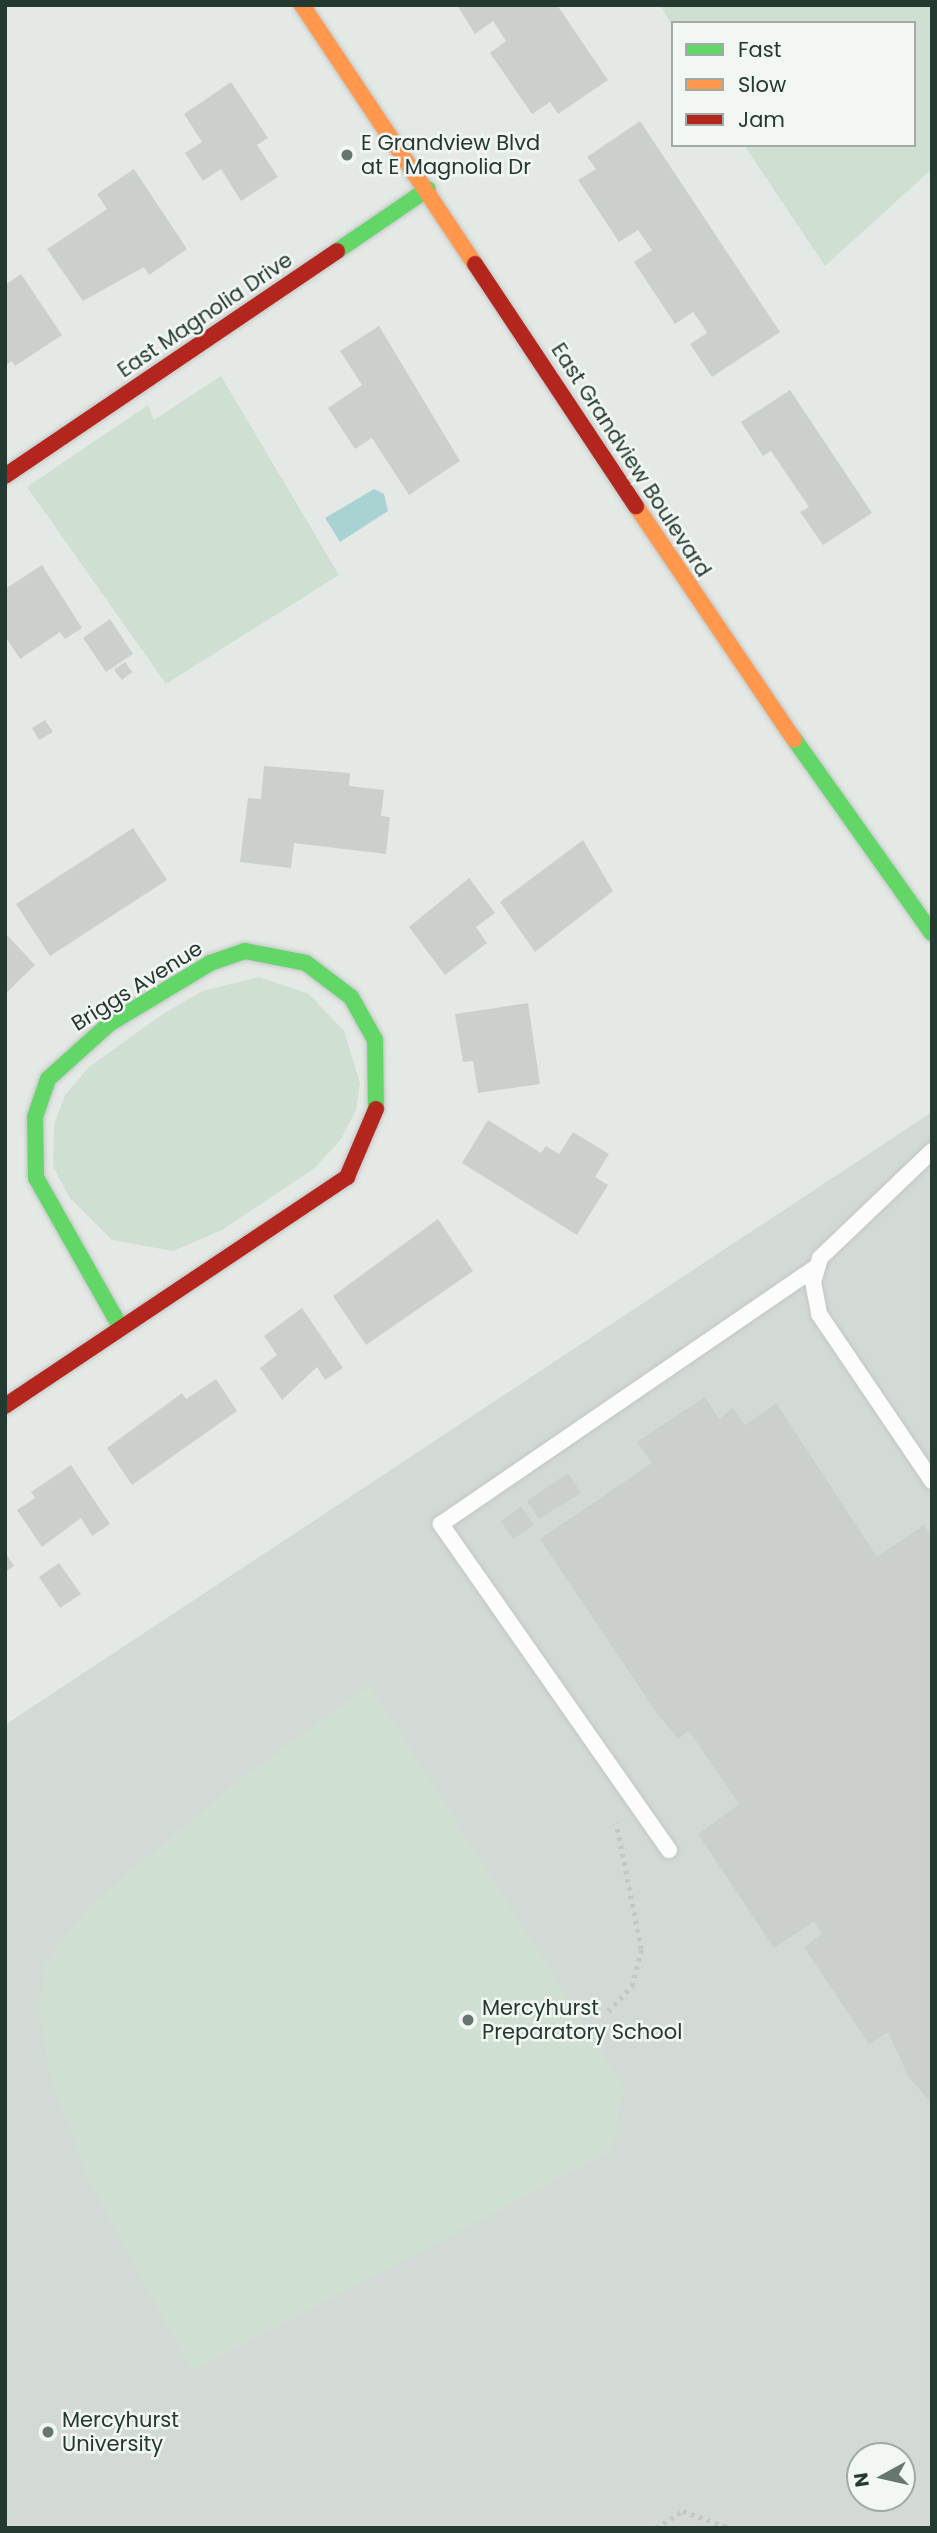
<!DOCTYPE html>
<html>
<head>
<meta charset="utf-8">
<style>
	body { margin:0 }
	#map { position:relative; width:937px; height:2533px; overflow:hidden; background:#e4e9e6; font-family:Poppins,sans-serif }
	div>[style] { position:absolute }
	[style*='--x'] { left:calc(var(--x)*1px); top:calc(var(--y)*1px); width:calc(var(--w)*1px); rotate:calc(var(--a)*1deg) }
	.built>* { inset:0; background:#d3dad5 }
	.green>* { inset:0; background:#cfe0d2 }
	.water>* { inset:0; background:#a9d3d2 }
	.building>* { inset:0; background:#cbd0cd }
	.path>* { height:4.5px; margin-top:-2.25px; transform-origin:0; background:repeating-linear-gradient(90deg,#c1c9c4 0 3.5px,transparent 0 8.5px) }
	.roads { filter:drop-shadow(0 0 2px #c1c6c3) drop-shadow(0 0 2px #c1c6c3) }
	.lane>* { height:16px; margin:-8px; padding:0 8px; transform-origin:8px; border-radius:8px; background:#fbfcfb }
	.fast>* { height:16px; margin:-8px; padding:0 8px; transform-origin:8px; border-radius:8px; background:#63d668 }
	.slow>* { height:16px; margin:-8px; padding:0 8px; transform-origin:8px; border-radius:8px; background:#ff974d }
	.jam>* { height:16px; margin:-8px; padding:0 8px; transform-origin:8px; border-radius:8px; background:#b3261e }
	.dots>* { width:19px; height:19px; translate:-50% -50%; box-sizing:border-box; border:4px solid #f2f7f4; border-radius:50% }
	span { translate:-50% -50%; white-space:nowrap; text-align:center; line-height:1.15; -webkit-text-stroke:5px #f2f7f4; paint-order:stroke }
	.poi-label { font-size:21px; color:#243a30 }
	.left { translate:0 -50%; text-align:left }
	.street-label { font-size:21px; color:#243a30 }
	.frame { position:absolute; inset:0; border:7px solid #243a30; pointer-events:none }
	.legend { position:absolute; left:671px; top:21px; width:245px; height:126px; box-sizing:border-box; background:#f2f7f4; border:2px solid #a0aba6; margin:0; padding:9px 12px; list-style:none; font-size:21px; color:#243a30 }
	.legend li { display:flex; align-items:center; gap:14px; height:35px }
	.legend b { width:35px; border:2px solid #a0aba6 }
	.north { position:absolute; left:846px; top:2442px; width:70px; height:70px; box-sizing:border-box; background:#f2f7f4; border:2px solid #a0aba6; border-radius:50%; rotate:262deg; font-size:19px; font-weight:700; line-height:28px; text-align:center; color:#243a30 }
	.north::after { content:''; display:block; margin:auto; width:24px; height:32px; background:#677770; clip-path:polygon(50% 0,100% 100%,50% 72%,0 100%) }
</style>
</head>
<body>
<div id="map">
	<div class="built">
		<div style="clip-path:polygon(evenodd,932px 1112px,932px 2528px,5px 2528px,5px 1725px,932px 1112px,860px 2456px,902px 2456px,902px 2498px,860px 2498px,860px 2456px)"></div>
	</div>
	<div class="green">
		<div style="clip-path:polygon(660px 5px,932px 5px,932px 169px,825px 266px,744px 145px,914px 145px,914px 23px,673px 27px)"></div>
		<div style="clip-path:polygon(221px 376px,339px 575px,166px 684px,27px 487px,148px 405px,154px 420px)"></div>
		<div style="clip-path:polygon(259px 977px,309px 994px,344px 1031px,360px 1083px,356px 1110px,341px 1139px,315px 1168px,222px 1230px,173px 1251px,112px 1240px,69px 1197px,53px 1166px,54px 1125px,65px 1095px,89px 1067px,163px 1014px,202px 991px)"></div>
		<div style="clip-path:polygon(370px 1686px,624px 2088px,611px 2151px,192px 2371px,89px 2180px,50px 2076px,39px 2010px,44px 1965px,90px 1906px,250px 1772px)"></div>
	</div>
	<div class="water">
		<div style="clip-path:polygon(374px 489px,384px 494px,388px 511px,340px 542px,325px 518px)"></div>
	</div>
	<div class="building">
		<div style="clip-path:polygon(457px 5px,557px 5px,608px 80px,558px 114px,550px 102px,532px 114px,490px 53px,506px 41px,493px 21px,475px 34px)"></div>
		<div style="clip-path:polygon(231px 82px,268px 138px,257px 145px,278px 177px,241px 201px,221px 169px,203px 181px,185px 153px,202px 142px,184px 114px)"></div>
		<div style="clip-path:polygon(640px 121px,780px 332px,712px 377px,690px 344px,707px 333px,701px 323px,693px 312px,675px 324px,634px 262px,652px 250px,638px 230px,619px 242px,578px 180px,596px 169px,587px 157px)"></div>
		<div style="clip-path:polygon(134px 169px,187px 249px,149px 275px,144px 267px,83px 301px,47px 249px,107px 209px,97px 194px)"></div>
		<div style="clip-path:polygon(21px 274px,62px 335px,15px 366px,12px 361px,5px 366px,5px 285px)"></div>
		<div style="clip-path:polygon(379px 326px,460px 461px,409px 495px,372px 438px,355px 449px,328px 408px,362px 385px,340px 351px)"></div>
		<div style="clip-path:polygon(790px 390px,872px 513px,823px 545px,800px 512px,809px 507px,771px 451px,763px 456px,741px 422px)"></div>
		<div style="clip-path:polygon(42px 565px,82px 628px,65px 639px,60px 632px,20px 659px,5px 636px,5px 589px)"></div>
		<div style="clip-path:polygon(110px 619px,133px 654px,106px 672px,83px 638px)"></div>
		<div style="clip-path:polygon(125px 662px,132px 672px,122px 680px,114px 670px)"></div>
		<div style="clip-path:polygon(45px 720px,53px 732px,39px 740px,32px 728px)"></div>
		<div style="clip-path:polygon(264px 766px,350px 773px,349px 786px,384px 790px,381px 816px,390px 817px,386px 854px,294px 843px,291px 868px,240px 862px,248px 798px,261px 799px)"></div>
		<div style="clip-path:polygon(133px 828px,167px 880px,50px 956px,16px 904px)"></div>
		<div style="clip-path:polygon(583px 840px,613px 891px,535px 952px,500px 902px)"></div>
		<div style="clip-path:polygon(469px 878px,495px 913px,476px 927px,487px 943px,445px 975px,409px 927px)"></div>
		<div style="clip-path:polygon(5px 933px,35px 965px,5px 994px)"></div>
		<div style="clip-path:polygon(528px 1003px,540px 1084px,478px 1093px,473px 1061px,463px 1062px,455px 1014px)"></div>
		<div style="clip-path:polygon(488px 1120px,541px 1153px,546px 1146px,559px 1154px,573px 1132px,609px 1154px,595px 1177px,608px 1185px,577px 1235px,462px 1163px)"></div>
		<div style="clip-path:polygon(438px 1219px,473px 1271px,366px 1345px,333px 1296px)"></div>
		<div style="clip-path:polygon(302px 1308px,343px 1368px,325px 1380px,317px 1367px,282px 1400px,260px 1368px,277px 1355px,264px 1336px)"></div>
		<div style="clip-path:polygon(216px 1379px,237px 1411px,132px 1485px,107px 1448px,182px 1393px,186px 1399px)"></div>
		<div style="clip-path:polygon(705px 1397px,719px 1419px,733px 1408px,745px 1425px,776px 1403px,877px 1557px,924px 1525px,932px 1538px,932px 2103px,909px 2078px,888px 2032px,869px 2044px,804px 1947px,822px 1934px,814px 1921px,774px 1948px,698px 1834px,739px 1804px,689px 1731px,678px 1739px,656px 1712px,540px 1539px,652px 1463px,637px 1442px)"></div>
		<div style="clip-path:polygon(71px 1465px,110px 1524px,92px 1536px,81px 1518px,42px 1547px,17px 1510px,35px 1498px,31px 1492px)"></div>
		<div style="clip-path:polygon(568px 1473px,581px 1493px,539px 1519px,527px 1501px)"></div>
		<div style="clip-path:polygon(521px 1506px,534px 1525px,513px 1539px,501px 1521px)"></div>
		<div style="clip-path:polygon(5px 1552px,14px 1566px,5px 1572px)"></div>
		<div style="clip-path:polygon(59px 1563px,81px 1594px,60px 1608px,39px 1577px)"></div>
	</div>
	<div class="path">
		<div style="--x:608;--y:2011;--w:35;--a:-46"></div>
		<div style="--x:632;--y:1986;--w:38;--a:-76"></div>
		<div style="--x:641;--y:1949;--w:128;--a:-101.2"></div>
		<div style="--x:656;--y:2528;--w:32;--a:-32"></div>
		<div style="--x:683;--y:2511;--w:49;--a:20.3"></div>
	</div>
	<div class="roads">
		<div class="lane">
			<div style="--x:932;--y:1151;--w:155;--a:136.3"></div>
			<div style="--x:820;--y:1258;--w:25;--a:106"></div>
			<div style="--x:813;--y:1282;--w:33;--a:79"></div>
			<div style="--x:819;--y:1314;--w:202;--a:55.9"></div>
			<div style="--x:669;--y:1850;--w:398;--a:-125"></div>
			<div style="--x:441;--y:1524;--w:452;--a:-34.4"></div>
		</div>
		<div class="fast">
			<div style="--x:337;--y:251;--w:110;--a:-34.3"></div>
			<div style="--x:794;--y:739;--w:238;--a:54.6"></div>
			<div style="--x:121;--y:1328;--w:172;--a:-119.5"></div>
			<div style="--x:36;--y:1178;--w:61;--a:-90.9"></div>
			<div style="--x:35;--y:1117;--w:40;--a:-71.1"></div>
			<div style="--x:48;--y:1079;--w:82;--a:-42"></div>
			<div style="--x:109;--y:1024;--w:118;--a:-31.1"></div>
			<div style="--x:210;--y:963;--w:37;--a:-19"></div>
			<div style="--x:245;--y:951;--w:62;--a:11.1"></div>
			<div style="--x:306;--y:963;--w:56;--a:37.1"></div>
			<div style="--x:351;--y:997;--w:49;--a:60.8"></div>
			<div style="--x:375;--y:1040;--w:69;--a:89.2"></div>
		</div>
		<div class="slow">
			<div style="--x:302;--y:5;--w:311;--a:56.3"></div>
			<div style="--x:636;--y:506;--w:282;--a:55.9"></div>
		</div>
		<div class="jam">
			<div style="--x:475;--y:264;--w:291;--a:56.4"></div>
			<div style="--x:5;--y:476;--w:401;--a:-34.1"></div>
			<div style="--x:5;--y:1406;--w:412;--a:-33.8"></div>
			<div style="--x:347;--y:1177;--w:74;--a:-66.9"></div>
		</div>
	</div>
	<div class="dots">
		<div style="left:347px;top:155px;background:#677770"></div>
		<div style="left:468px;top:2020px;background:#677770"></div>
		<div style="left:48px;top:2432px;background:#677770"></div>
	</div>
	<div class="poi-label">
		<span class="left" style="left:361px;top:155px">E Grandview Blvd<br>at E Magnolia Dr</span>
		<span class="left" style="left:482px;top:2020px">Mercyhurst<br>Preparatory School</span>
		<span class="left" style="left:62px;top:2432px">Mercyhurst<br>University</span>
	</div>
	<div class="street-label">
		<span style="left:205px;top:315px;rotate:-34deg">East Magnolia Drive</span>
		<span style="left:631px;top:460px;rotate:57deg">East Grandview Boulevard</span>
		<span style="left:137px;top:986px;rotate:-32deg">Briggs Avenue</span>
	</div>
	<div class="frame"></div>
	<ul class="legend">
	<li><b style="height:9px;background:#63d668"></b>Fast</li>
	<li><b style="height:9px;background:#ff974d"></b>Slow</li>
	<li><b style="height:9px;background:#b3261e"></b>Jam</li>
	</ul>
	<div class="north">N</div>
</div>
</body>
</html>
